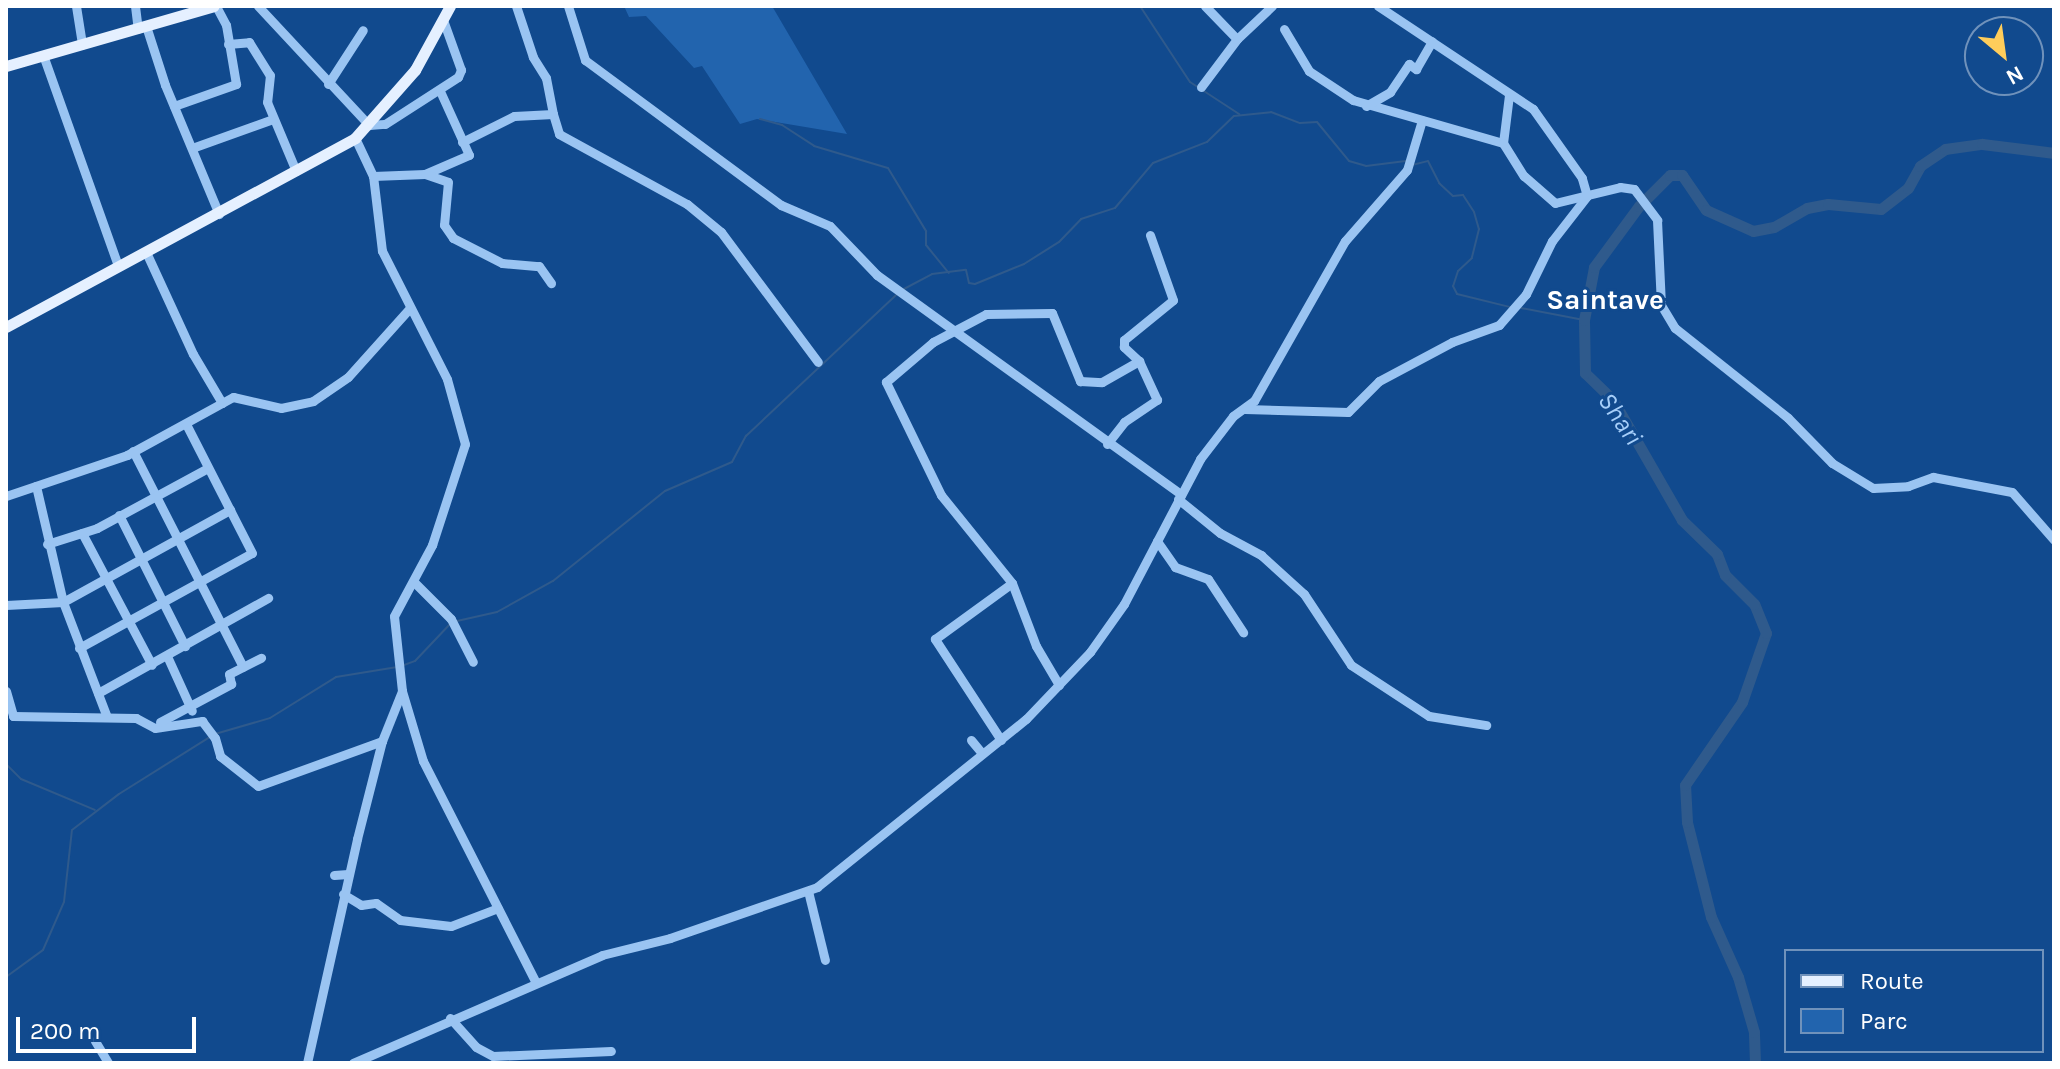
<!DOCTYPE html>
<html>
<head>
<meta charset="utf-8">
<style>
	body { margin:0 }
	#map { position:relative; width:2060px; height:1069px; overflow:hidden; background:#114a8e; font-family:Karla,sans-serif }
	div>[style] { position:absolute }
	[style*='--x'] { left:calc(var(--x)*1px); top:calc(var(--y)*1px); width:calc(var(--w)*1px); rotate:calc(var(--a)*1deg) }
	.green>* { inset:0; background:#2264ae }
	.stream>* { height:2px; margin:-1px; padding:0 1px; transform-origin:1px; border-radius:1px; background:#2f5a8c }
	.river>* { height:11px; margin:-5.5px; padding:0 5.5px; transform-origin:5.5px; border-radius:5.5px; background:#2f5a8c }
	.minor>* { height:9px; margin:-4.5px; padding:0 4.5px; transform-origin:4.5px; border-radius:4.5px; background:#9ac4f2 }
	.major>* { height:11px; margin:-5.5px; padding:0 5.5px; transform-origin:5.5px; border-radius:5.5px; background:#e5f0ff }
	span { translate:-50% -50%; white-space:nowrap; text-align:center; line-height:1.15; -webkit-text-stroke:6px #114a8e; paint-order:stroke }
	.water-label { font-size:26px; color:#a6cef9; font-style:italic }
	.quarter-label { font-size:28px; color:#fff; font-weight:700 }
	.frame { position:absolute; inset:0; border:8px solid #fff; pointer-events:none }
	.legend { position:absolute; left:1784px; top:949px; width:260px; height:104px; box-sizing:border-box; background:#114a8e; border:2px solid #7092bb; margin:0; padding:10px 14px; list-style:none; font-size:24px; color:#fff }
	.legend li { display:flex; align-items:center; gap:16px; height:40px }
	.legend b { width:40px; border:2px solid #7092bb }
	.north { position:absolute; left:1964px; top:16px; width:80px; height:80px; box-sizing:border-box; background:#114a8e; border:2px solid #7092bb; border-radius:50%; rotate:151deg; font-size:22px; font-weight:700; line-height:32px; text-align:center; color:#fff }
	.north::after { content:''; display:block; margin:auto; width:28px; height:36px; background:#ffcd5b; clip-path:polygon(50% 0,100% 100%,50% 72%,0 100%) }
	.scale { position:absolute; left:16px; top:1017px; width:180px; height:36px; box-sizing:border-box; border:4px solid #fff; border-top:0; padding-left:10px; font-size:24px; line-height:28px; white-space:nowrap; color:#fff; -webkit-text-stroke:6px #114a8e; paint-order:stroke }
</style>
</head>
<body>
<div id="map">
	<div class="green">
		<div style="clip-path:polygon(624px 6px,772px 6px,847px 134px,757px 119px,740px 124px,702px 66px,694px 68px,646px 16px,629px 17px)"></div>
	</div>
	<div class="stream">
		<div style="--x:1140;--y:6;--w:91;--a:56.7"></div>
		<div style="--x:1190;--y:82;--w:59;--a:33.1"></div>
		<div style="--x:760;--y:119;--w:23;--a:15"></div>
		<div style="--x:782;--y:125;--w:38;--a:33"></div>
		<div style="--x:814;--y:146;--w:77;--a:16.6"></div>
		<div style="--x:888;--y:168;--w:74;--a:58.9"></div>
		<div style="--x:926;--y:231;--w:14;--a:90"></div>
		<div style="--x:926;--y:245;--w:36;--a:51"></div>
		<div style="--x:1412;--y:165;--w:16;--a:-14"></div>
		<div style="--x:1428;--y:161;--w:25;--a:63"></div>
		<div style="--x:1439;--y:183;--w:19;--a:43"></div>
		<div style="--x:1453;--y:196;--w:10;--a:-6"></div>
		<div style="--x:1463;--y:195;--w:20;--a:57"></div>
		<div style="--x:1474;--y:212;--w:18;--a:74"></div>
		<div style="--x:1479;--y:229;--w:30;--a:104"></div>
		<div style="--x:1472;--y:258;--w:19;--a:137"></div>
		<div style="--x:1458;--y:271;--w:16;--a:108"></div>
		<div style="--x:1453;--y:286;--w:9;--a:63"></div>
		<div style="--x:1457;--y:294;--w:55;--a:13.8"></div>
		<div style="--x:902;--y:290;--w:34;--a:-28"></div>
		<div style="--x:932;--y:274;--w:34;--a:-7"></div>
		<div style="--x:966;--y:270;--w:13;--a:77"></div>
		<div style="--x:969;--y:283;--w:6;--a:9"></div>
		<div style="--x:975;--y:284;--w:53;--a:-22.2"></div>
		<div style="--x:1024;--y:264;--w:41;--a:-32.2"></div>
		<div style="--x:1059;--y:242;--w:32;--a:-46"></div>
		<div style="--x:1081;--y:219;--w:36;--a:-18"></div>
		<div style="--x:1115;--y:208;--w:59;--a:-49.8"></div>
		<div style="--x:1153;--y:163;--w:58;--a:-21.3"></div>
		<div style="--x:1207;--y:142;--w:37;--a:-44"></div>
		<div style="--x:1234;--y:116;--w:37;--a:-6"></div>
		<div style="--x:1271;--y:112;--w:31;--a:21"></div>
		<div style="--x:1300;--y:123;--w:17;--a:-3"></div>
		<div style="--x:1317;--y:122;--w:50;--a:50.6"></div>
		<div style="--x:1349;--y:161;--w:18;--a:16"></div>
		<div style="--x:1366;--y:166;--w:40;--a:-7.1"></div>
		<div style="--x:1521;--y:308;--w:64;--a:10.8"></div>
		<div style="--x:457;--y:621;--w:41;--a:-12.7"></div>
		<div style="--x:497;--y:612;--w:64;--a:-29"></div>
		<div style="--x:553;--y:581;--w:144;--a:-38.8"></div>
		<div style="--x:665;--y:491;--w:73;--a:-23.4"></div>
		<div style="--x:732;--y:462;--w:30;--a:-62"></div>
		<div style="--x:746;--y:436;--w:207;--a:-43.2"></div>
		<div style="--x:404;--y:665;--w:12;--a:-20"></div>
		<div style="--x:415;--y:661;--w:52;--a:-46.5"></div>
		<div style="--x:215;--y:734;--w:57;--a:-16.2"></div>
		<div style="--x:270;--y:718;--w:78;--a:-31.8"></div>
		<div style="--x:336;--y:677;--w:62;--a:-9.3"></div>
		<div style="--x:6;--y:764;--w:21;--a:45"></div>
		<div style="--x:21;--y:779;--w:80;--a:22.7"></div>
		<div style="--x:6;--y:977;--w:46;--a:-36.1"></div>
		<div style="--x:43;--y:950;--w:52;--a:-66.4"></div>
		<div style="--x:64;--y:902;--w:72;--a:-83.7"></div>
		<div style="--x:72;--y:830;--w:59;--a:-37.5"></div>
		<div style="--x:119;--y:794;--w:107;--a:-32.1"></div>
	</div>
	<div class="river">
		<div style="--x:1755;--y:1063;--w:31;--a:-92"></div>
		<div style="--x:1754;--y:1032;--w:57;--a:-106.2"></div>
		<div style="--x:1738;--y:977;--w:66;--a:-114.2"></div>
		<div style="--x:1711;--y:917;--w:98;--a:-104.2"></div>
		<div style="--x:1687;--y:822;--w:37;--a:-93"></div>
		<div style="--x:1685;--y:785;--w:101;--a:-55.5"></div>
		<div style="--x:1742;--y:702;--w:73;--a:-70.8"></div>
		<div style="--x:1766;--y:633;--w:31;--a:-112"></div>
		<div style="--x:1754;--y:604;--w:41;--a:-135"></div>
		<div style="--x:1725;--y:575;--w:22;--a:-111"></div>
		<div style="--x:1717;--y:554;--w:49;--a:-135.8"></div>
		<div style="--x:1682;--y:520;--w:138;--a:-119.9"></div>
		<div style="--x:1613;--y:400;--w:39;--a:-136"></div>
		<div style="--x:1585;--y:373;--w:53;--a:-91.1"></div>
		<div style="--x:1584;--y:320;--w:54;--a:-79.3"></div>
		<div style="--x:1594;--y:267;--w:76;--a:-53.6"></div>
		<div style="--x:1639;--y:206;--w:44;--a:-45"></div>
		<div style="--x:1670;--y:175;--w:12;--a:0"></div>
		<div style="--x:1682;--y:175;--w:42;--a:55.6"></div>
		<div style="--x:1706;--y:210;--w:51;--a:24.1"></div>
		<div style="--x:1753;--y:231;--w:21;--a:-11"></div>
		<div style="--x:1774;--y:227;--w:38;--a:-30"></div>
		<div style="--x:1807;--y:208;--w:21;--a:-11"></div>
		<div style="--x:1828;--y:204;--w:53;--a:5.4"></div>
		<div style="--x:1881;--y:209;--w:34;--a:-38"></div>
		<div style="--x:1908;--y:188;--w:25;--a:-61"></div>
		<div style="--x:1920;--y:166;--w:30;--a:-34"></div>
		<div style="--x:1945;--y:149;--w:37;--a:-8"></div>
		<div style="--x:1982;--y:144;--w:73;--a:7.1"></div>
	</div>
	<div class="minor">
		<div style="--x:76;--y:6;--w:39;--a:81"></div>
		<div style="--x:135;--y:6;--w:23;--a:83"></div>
		<div style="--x:258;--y:6;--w:163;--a:47"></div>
		<div style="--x:369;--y:125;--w:16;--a:-4"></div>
		<div style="--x:385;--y:124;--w:87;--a:-32.8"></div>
		<div style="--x:458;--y:77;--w:8;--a:-67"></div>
		<div style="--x:461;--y:70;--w:53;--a:-109.8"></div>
		<div style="--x:568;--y:6;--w:57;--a:72.5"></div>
		<div style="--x:585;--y:60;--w:244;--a:36.5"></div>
		<div style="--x:781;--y:205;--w:53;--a:23.2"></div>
		<div style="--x:830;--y:226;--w:68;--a:46.2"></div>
		<div style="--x:877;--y:275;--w:375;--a:35.8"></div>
		<div style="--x:1205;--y:6;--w:46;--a:45.9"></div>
		<div style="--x:146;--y:26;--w:62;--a:72.1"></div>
		<div style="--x:165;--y:85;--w:140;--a:67.3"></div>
		<div style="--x:1284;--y:29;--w:49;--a:59.2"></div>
		<div style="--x:1309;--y:71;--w:53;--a:33.4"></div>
		<div style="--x:1353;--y:100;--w:156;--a:16"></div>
		<div style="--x:228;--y:44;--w:21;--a:-5"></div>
		<div style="--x:249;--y:42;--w:39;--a:58"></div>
		<div style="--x:270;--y:75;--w:27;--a:96"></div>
		<div style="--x:267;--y:102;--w:75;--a:67.2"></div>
		<div style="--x:43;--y:55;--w:224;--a:70.4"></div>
		<div style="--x:328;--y:84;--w:64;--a:-57.1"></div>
		<div style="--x:1201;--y:87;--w:60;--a:-53.1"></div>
		<div style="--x:1237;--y:39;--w:48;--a:-43.3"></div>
		<div style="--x:1509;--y:95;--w:48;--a:97.1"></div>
		<div style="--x:1503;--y:143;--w:39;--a:58"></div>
		<div style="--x:1524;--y:176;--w:41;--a:41.1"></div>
		<div style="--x:1555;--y:203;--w:67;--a:-13.8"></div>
		<div style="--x:1620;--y:187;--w:14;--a:8"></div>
		<div style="--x:1634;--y:189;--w:39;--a:53"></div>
		<div style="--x:1657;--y:220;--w:85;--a:87.3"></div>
		<div style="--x:1661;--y:305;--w:27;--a:59"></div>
		<div style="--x:1675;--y:328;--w:144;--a:38.5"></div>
		<div style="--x:1788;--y:418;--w:63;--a:45.6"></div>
		<div style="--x:1832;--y:463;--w:48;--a:31.4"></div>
		<div style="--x:1873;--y:488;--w:35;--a:-3"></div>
		<div style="--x:1908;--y:486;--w:27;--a:-20"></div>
		<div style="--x:1933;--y:477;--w:80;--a:10.8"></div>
		<div style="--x:2012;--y:492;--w:64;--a:48.8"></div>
		<div style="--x:174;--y:106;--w:66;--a:-19.5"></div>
		<div style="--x:236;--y:84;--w:60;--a:-99.6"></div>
		<div style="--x:226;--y:25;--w:21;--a:-118"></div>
		<div style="--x:1366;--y:106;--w:28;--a:-30"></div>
		<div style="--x:1390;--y:92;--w:34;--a:-56"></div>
		<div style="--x:1409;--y:64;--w:9;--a:36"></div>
		<div style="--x:1416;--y:69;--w:32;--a:-60"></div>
		<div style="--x:553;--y:114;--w:21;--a:73"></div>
		<div style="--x:559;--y:134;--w:146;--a:28.7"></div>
		<div style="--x:687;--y:204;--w:44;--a:39.5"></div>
		<div style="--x:721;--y:232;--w:162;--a:53.3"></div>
		<div style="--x:462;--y:142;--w:58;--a:-26.6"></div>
		<div style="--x:514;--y:116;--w:39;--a:-3"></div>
		<div style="--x:553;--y:114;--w:37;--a:-101"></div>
		<div style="--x:546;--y:78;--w:25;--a:-122"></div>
		<div style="--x:533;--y:57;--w:54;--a:-108.4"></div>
		<div style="--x:192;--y:148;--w:86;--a:-19.7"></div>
		<div style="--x:425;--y:174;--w:48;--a:-23.4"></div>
		<div style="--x:469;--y:155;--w:70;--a:-114.4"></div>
		<div style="--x:373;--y:176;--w:52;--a:-2.2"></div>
		<div style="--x:425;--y:174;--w:24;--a:19"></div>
		<div style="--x:448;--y:182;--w:43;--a:95.3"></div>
		<div style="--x:444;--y:225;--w:16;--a:55"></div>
		<div style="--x:453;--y:238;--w:55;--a:27"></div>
		<div style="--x:502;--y:263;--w:37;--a:5"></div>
		<div style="--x:539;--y:266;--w:21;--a:55"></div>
		<div style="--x:146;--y:252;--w:112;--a:65.3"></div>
		<div style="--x:193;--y:354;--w:57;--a:59.4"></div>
		<div style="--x:1245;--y:409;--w:103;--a:1.7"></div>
		<div style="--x:1348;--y:412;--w:44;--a:-45"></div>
		<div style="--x:1379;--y:381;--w:83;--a:-28.1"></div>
		<div style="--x:1452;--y:342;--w:50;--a:-19.9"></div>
		<div style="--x:1499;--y:325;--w:41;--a:-48.9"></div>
		<div style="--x:1526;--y:294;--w:59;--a:-63.9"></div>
		<div style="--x:1552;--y:241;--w:57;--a:-52.1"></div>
		<div style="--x:1587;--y:196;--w:19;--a:-106"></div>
		<div style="--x:1582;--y:178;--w:85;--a:-125.4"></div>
		<div style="--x:1533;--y:109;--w:186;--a:-146.4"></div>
		<div style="--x:1107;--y:444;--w:28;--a:-52"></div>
		<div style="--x:1124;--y:422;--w:40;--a:-34"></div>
		<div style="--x:1157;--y:400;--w:43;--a:-114.8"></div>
		<div style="--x:1139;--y:361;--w:21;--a:-137"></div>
		<div style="--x:1124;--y:347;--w:7;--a:-90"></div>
		<div style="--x:1124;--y:340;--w:63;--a:-39.2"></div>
		<div style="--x:1173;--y:300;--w:69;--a:-109.5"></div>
		<div style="--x:133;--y:451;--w:242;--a:63"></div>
		<div style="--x:36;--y:486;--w:119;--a:76.9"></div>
		<div style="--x:63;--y:602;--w:123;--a:69.1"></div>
		<div style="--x:6;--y:496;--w:128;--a:-18.7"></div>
		<div style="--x:127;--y:455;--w:121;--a:-28.7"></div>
		<div style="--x:233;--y:397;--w:49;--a:12.9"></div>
		<div style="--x:281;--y:408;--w:33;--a:-12"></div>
		<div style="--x:313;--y:401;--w:42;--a:-34.4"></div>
		<div style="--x:348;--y:377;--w:91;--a:-48.1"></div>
		<div style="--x:1178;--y:499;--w:54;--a:39"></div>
		<div style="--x:1220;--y:533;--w:47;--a:28.2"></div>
		<div style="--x:1261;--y:555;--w:58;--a:42.2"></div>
		<div style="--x:1304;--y:594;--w:85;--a:56.5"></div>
		<div style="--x:1351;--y:665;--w:93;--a:33.2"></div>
		<div style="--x:1429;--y:716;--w:58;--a:9"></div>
		<div style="--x:119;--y:515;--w:147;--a:63.3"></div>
		<div style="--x:82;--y:533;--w:149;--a:62.1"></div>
		<div style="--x:1157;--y:541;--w:32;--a:55"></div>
		<div style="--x:1175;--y:567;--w:35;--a:20"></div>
		<div style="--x:1208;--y:579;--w:64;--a:56.6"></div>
		<div style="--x:47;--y:544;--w:52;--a:-17.7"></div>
		<div style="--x:97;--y:528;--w:126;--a:-28.4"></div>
		<div style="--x:414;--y:582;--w:52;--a:45"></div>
		<div style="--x:451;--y:619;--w:48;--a:62.9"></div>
		<div style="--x:6;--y:605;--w:57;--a:-3"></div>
		<div style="--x:63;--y:602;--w:191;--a:-28.9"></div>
		<div style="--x:79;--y:648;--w:197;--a:-28.8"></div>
		<div style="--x:252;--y:553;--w:145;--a:-117.1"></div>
		<div style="--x:167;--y:656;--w:60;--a:65.6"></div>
		<div style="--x:1059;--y:685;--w:45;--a:-120.5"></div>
		<div style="--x:1036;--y:646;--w:67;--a:-110.9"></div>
		<div style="--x:1012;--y:583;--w:113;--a:-128.9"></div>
		<div style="--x:941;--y:495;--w:126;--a:-116"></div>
		<div style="--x:886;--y:382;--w:62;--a:-40.4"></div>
		<div style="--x:933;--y:342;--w:60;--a:-27.8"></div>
		<div style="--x:986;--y:314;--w:66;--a:-0.9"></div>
		<div style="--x:1052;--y:313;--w:74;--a:67.6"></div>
		<div style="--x:1080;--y:381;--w:22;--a:3"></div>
		<div style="--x:1102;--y:382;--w:43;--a:-29.6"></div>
		<div style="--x:6;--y:691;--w:26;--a:74"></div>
		<div style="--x:13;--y:716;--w:123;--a:0.9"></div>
		<div style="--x:136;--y:718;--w:21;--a:28"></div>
		<div style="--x:155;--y:728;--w:48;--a:-8.5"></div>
		<div style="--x:202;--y:721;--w:21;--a:53"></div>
		<div style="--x:215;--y:738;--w:19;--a:74"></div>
		<div style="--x:220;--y:756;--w:48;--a:38.3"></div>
		<div style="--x:258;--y:786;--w:132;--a:-19.9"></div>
		<div style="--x:402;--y:691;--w:73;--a:73.3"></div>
		<div style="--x:423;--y:761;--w:249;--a:63"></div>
		<div style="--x:98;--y:693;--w:195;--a:-29.2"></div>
		<div style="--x:160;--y:722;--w:81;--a:-28.2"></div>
		<div style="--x:231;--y:684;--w:10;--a:-101"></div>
		<div style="--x:229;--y:674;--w:36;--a:-27"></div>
		<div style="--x:971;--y:740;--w:17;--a:50"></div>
		<div style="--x:1001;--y:740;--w:121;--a:-123.2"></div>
		<div style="--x:935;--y:639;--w:95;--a:-36"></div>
		<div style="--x:334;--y:875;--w:14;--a:-4"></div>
		<div style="--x:808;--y:891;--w:71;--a:76.2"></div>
		<div style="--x:343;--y:894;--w:21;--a:31"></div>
		<div style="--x:361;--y:905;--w:15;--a:-8"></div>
		<div style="--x:376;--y:903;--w:29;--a:35"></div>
		<div style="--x:400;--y:920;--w:51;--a:6.7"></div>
		<div style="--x:451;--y:926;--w:50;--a:-21"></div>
		<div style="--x:450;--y:1018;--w:39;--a:48"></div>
		<div style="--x:476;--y:1047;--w:19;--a:28"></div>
		<div style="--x:493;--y:1056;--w:118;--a:-2.4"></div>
		<div style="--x:95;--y:1041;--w:26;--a:59"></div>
		<div style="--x:307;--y:1063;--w:230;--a:-77.4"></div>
		<div style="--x:357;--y:839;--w:101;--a:-75.7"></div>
		<div style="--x:382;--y:741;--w:54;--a:-68.2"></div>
		<div style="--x:402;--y:691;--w:75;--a:-96.1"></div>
		<div style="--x:394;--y:616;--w:81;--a:-61.8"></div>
		<div style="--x:432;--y:545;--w:106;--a:-71.9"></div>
		<div style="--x:465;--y:444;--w:67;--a:-105.5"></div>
		<div style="--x:447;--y:379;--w:144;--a:-116.9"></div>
		<div style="--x:382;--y:251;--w:76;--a:-96.8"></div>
		<div style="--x:373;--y:176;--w:42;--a:-115.3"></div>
		<div style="--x:353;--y:1063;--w:271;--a:-23.4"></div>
		<div style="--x:602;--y:955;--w:70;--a:-14"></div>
		<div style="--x:670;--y:938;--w:156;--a:-19.1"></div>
		<div style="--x:817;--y:887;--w:268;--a:-38.8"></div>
		<div style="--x:1026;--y:719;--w:93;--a:-46.3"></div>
		<div style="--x:1090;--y:652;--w:59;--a:-54.7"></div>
		<div style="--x:1124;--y:604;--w:164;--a:-62.3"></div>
		<div style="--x:1200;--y:459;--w:54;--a:-52.5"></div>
		<div style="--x:1233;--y:416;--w:26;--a:-36"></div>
		<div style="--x:1254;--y:401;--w:184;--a:-60.4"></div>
		<div style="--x:1345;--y:241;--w:94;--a:-48.9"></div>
		<div style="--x:1407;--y:170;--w:52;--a:-73.3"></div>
	</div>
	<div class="major">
		<div style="--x:6;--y:66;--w:216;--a:-16.1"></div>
		<div style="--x:6;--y:327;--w:397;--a:-28.4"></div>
		<div style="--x:355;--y:138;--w:91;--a:-48.6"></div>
		<div style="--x:415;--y:70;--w:73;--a:-61.3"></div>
	</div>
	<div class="water-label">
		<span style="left:1620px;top:419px;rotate:56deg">Shari</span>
	</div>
	<div class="quarter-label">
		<span style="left:1605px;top:300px">Saintave</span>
	</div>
	<div class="frame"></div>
	<ul class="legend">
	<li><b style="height:10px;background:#e5f0ff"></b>Route</li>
	<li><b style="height:22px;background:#2264ae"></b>Parc</li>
	</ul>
	<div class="north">N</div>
	<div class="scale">200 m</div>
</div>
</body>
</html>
